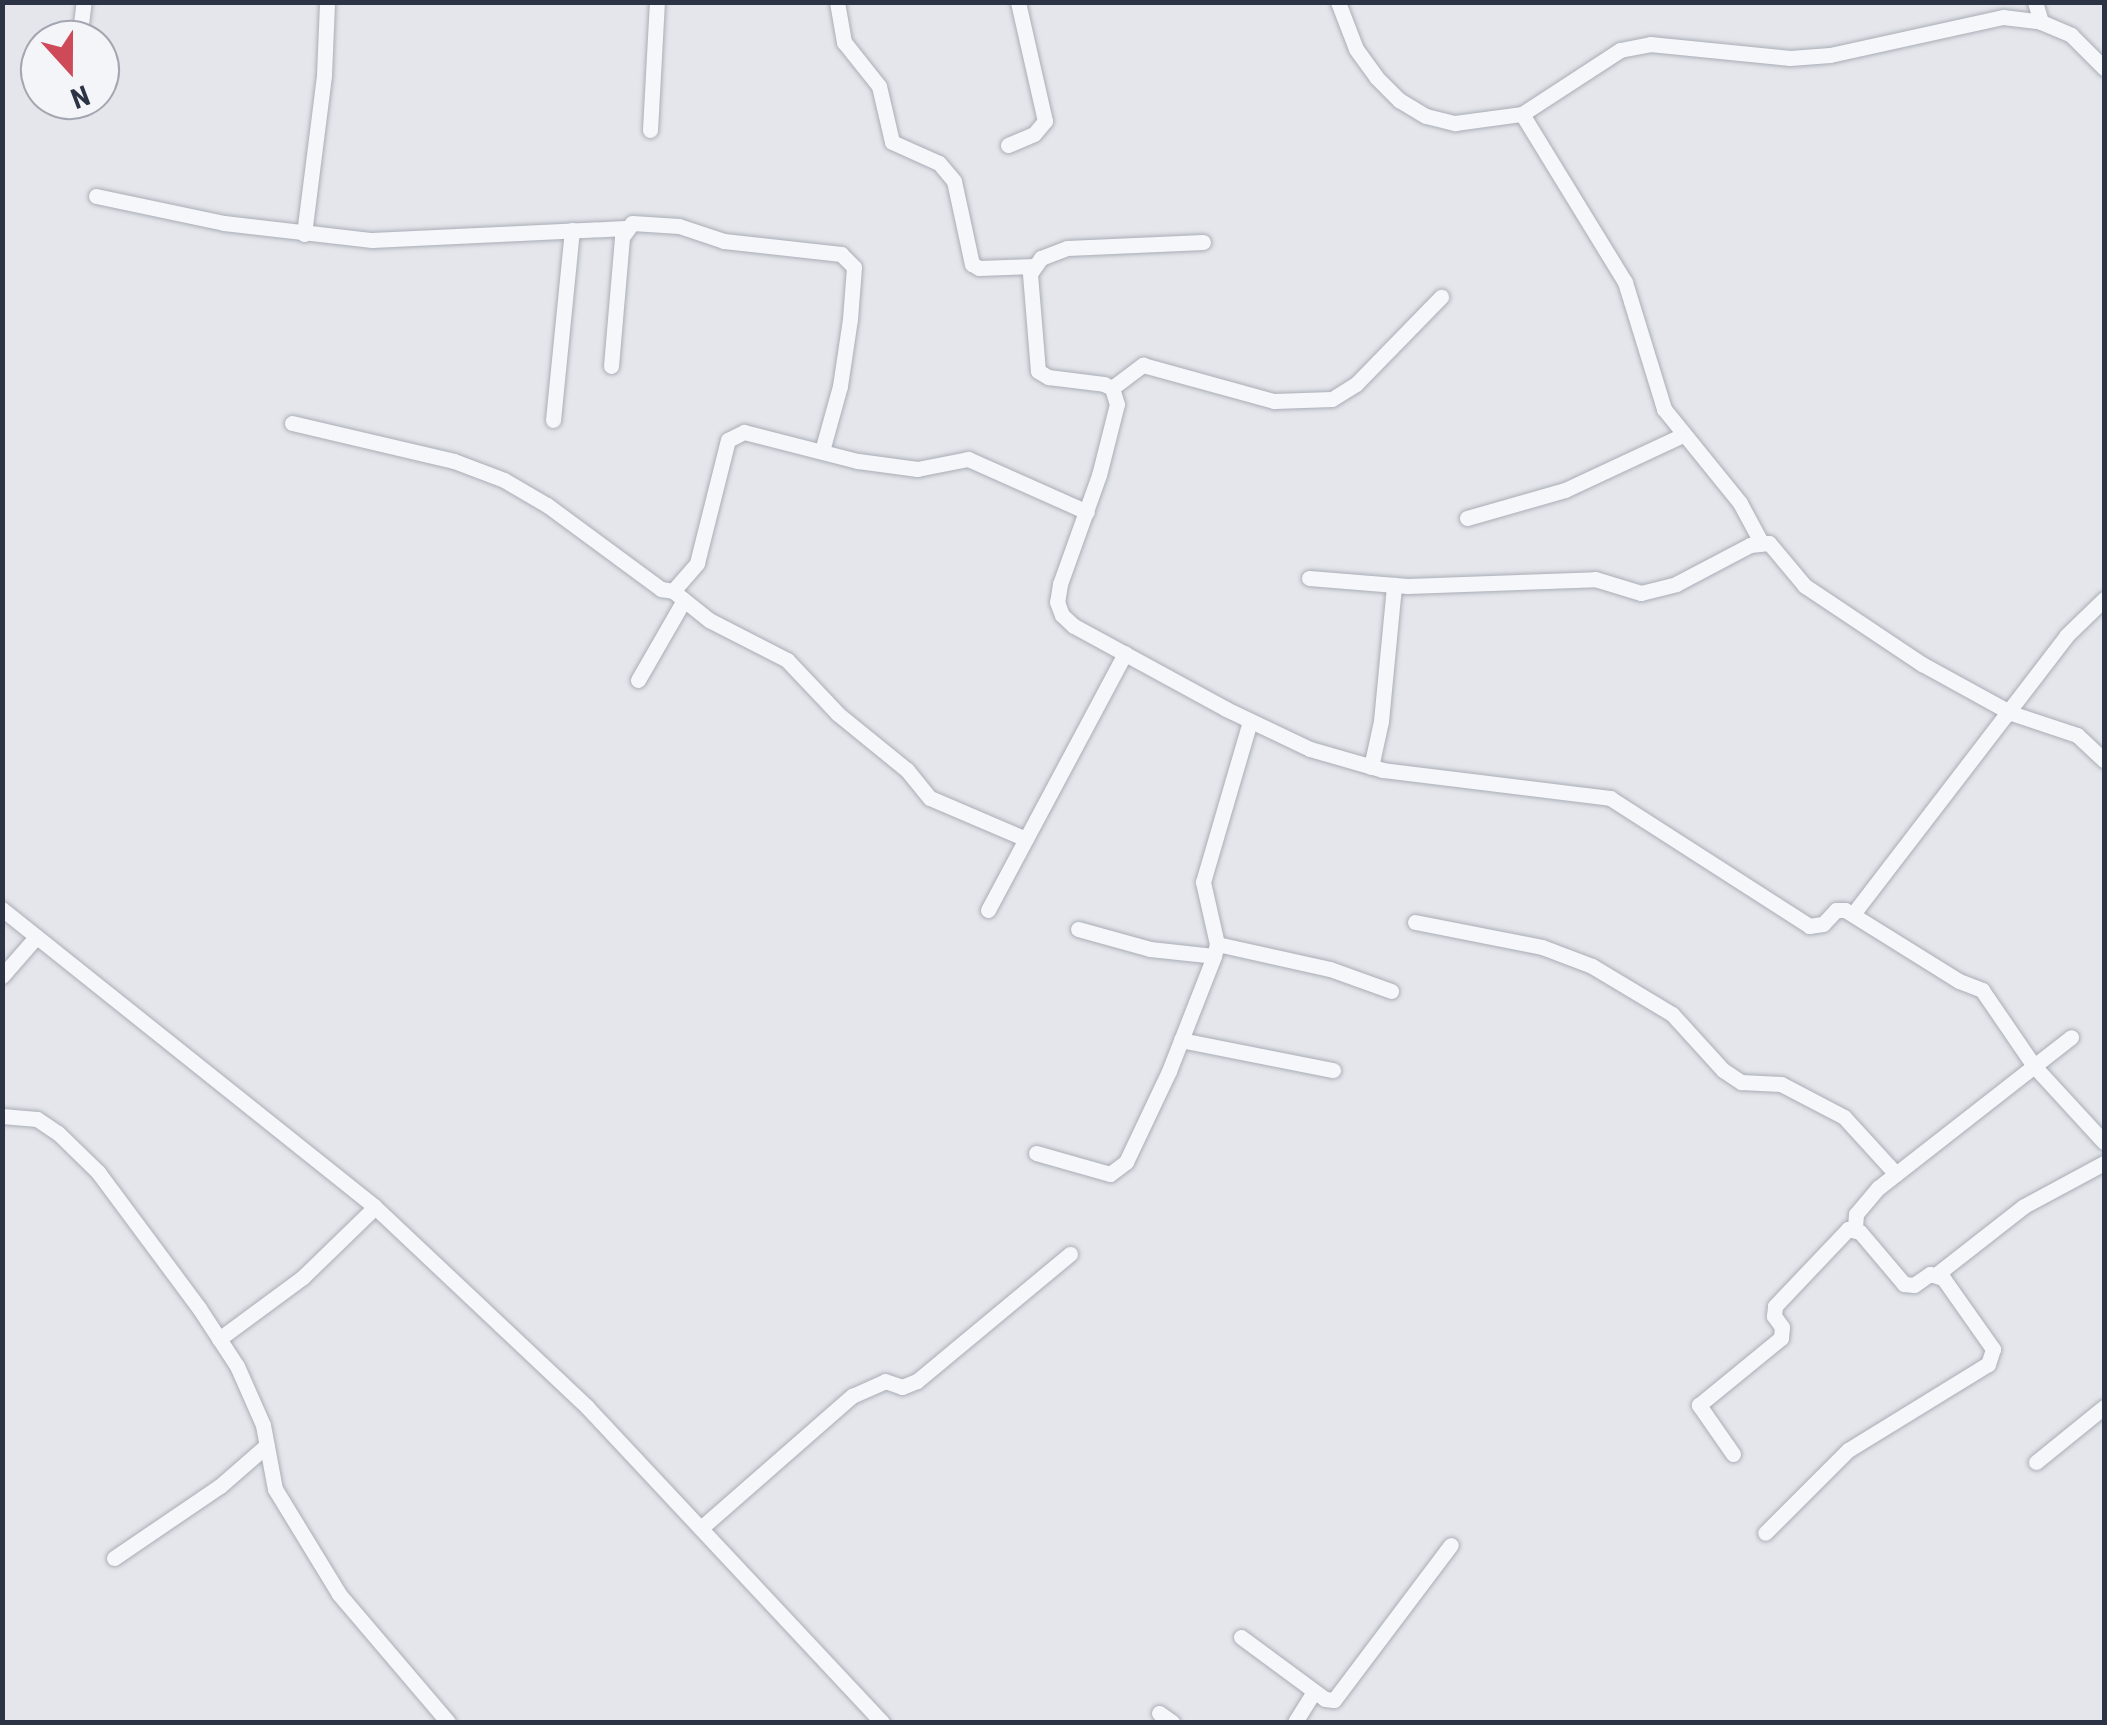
<!DOCTYPE html>
<html>
<head>
<meta charset="utf-8">
<style>
	body { margin:0 }
	#map { position:relative; width:2107px; height:1725px; overflow:hidden; background:#e4e6eb; font-family:"Roboto Condensed",sans-serif }
	div>[style] { position:absolute }
	[style*='--x'] { left:calc(var(--x)*1px); top:calc(var(--y)*1px); width:calc(var(--w)*1px); rotate:calc(var(--a)*1deg) }
	.roads { filter:drop-shadow(0 0 2px #a9adb6) drop-shadow(0 0 2px #a9adb6) }
	.street>* { height:15px; margin:-7.5px; padding:0 7.5px; transform-origin:7.5px; border-radius:7.5px; background:#f6f7fa }
	span { translate:-50% -50%; white-space:nowrap; text-align:center; line-height:1.15; -webkit-text-stroke:8px #f3f5f9; paint-order:stroke }
	.frame { position:absolute; inset:0; border:5px solid #2b3344; pointer-events:none }
	.north { position:absolute; left:20px; top:20px; width:100px; height:100px; box-sizing:border-box; background:#f3f5f9; border:2px solid #a3a7b1; border-radius:50%; rotate:159deg; font-size:28px; font-weight:700; line-height:40px; text-align:center; color:#2b3344 }
	.north::after { content:''; display:block; margin:auto; width:35px; height:45px; background:#cf4a58; clip-path:polygon(50% 0,100% 100%,50% 72%,0 100%) }
</style>
</head>
<body>
<div id="map">
	<div class="roads">
		<div class="street">
			<div style="--x:837;--y:2;--w:41;--a:80.1"></div>
			<div style="--x:844;--y:42;--w:56;--a:51.5"></div>
			<div style="--x:879;--y:86;--w:57;--a:76.9"></div>
			<div style="--x:892;--y:142;--w:51;--a:24.1"></div>
			<div style="--x:939;--y:163;--w:23;--a:50"></div>
			<div style="--x:954;--y:181;--w:85;--a:77.8"></div>
			<div style="--x:972;--y:264;--w:8;--a:30"></div>
			<div style="--x:979;--y:268;--w:55;--a:-2.1"></div>
			<div style="--x:1338;--y:2;--w:50;--a:69"></div>
			<div style="--x:1356;--y:49;--w:34;--a:54"></div>
			<div style="--x:1376;--y:77;--w:33;--a:45"></div>
			<div style="--x:1399;--y:100;--w:31;--a:31"></div>
			<div style="--x:1426;--y:116;--w:30;--a:14"></div>
			<div style="--x:1455;--y:123;--w:68;--a:-7.7"></div>
			<div style="--x:1522;--y:114;--w:117;--a:-33.1"></div>
			<div style="--x:1620;--y:50;--w:31;--a:-11"></div>
			<div style="--x:1650;--y:44;--w:141;--a:5.7"></div>
			<div style="--x:1790;--y:58;--w:40;--a:-4.3"></div>
			<div style="--x:1830;--y:55;--w:177;--a:-12.4"></div>
			<div style="--x:2003;--y:17;--w:38;--a:7"></div>
			<div style="--x:2041;--y:22;--w:33;--a:23"></div>
			<div style="--x:2071;--y:35;--w:47;--a:45"></div>
			<div style="--x:2035;--y:2;--w:21;--a:73"></div>
			<div style="--x:79;--y:40;--w:38;--a:-83"></div>
			<div style="--x:1522;--y:114;--w:197;--a:58.5"></div>
			<div style="--x:1625;--y:282;--w:133;--a:72.9"></div>
			<div style="--x:1664;--y:409;--w:121;--a:51"></div>
			<div style="--x:1740;--y:503;--w:44;--a:61.7"></div>
			<div style="--x:650;--y:130;--w:128;--a:-86.9"></div>
			<div style="--x:1008;--y:145;--w:28;--a:-23"></div>
			<div style="--x:1034;--y:134;--w:17;--a:-50"></div>
			<div style="--x:1045;--y:121;--w:122;--a:-102.8"></div>
			<div style="--x:96;--y:196;--w:131;--a:11.9"></div>
			<div style="--x:224;--y:223;--w:149;--a:6.6"></div>
			<div style="--x:372;--y:240;--w:253;--a:-2.7"></div>
			<div style="--x:304;--y:234;--w:160;--a:-82.8"></div>
			<div style="--x:324;--y:75;--w:73;--a:-87.6"></div>
			<div style="--x:1203;--y:242;--w:136;--a:177.5"></div>
			<div style="--x:1067;--y:248;--w:28;--a:159"></div>
			<div style="--x:1041;--y:258;--w:19;--a:125"></div>
			<div style="--x:1030;--y:274;--w:97;--a:85.3"></div>
			<div style="--x:1038;--y:371;--w:12;--a:31"></div>
			<div style="--x:1048;--y:377;--w:56;--a:7.1"></div>
			<div style="--x:1104;--y:384;--w:9;--a:27"></div>
			<div style="--x:1112;--y:388;--w:17;--a:73"></div>
			<div style="--x:1117;--y:404;--w:73;--a:104.2"></div>
			<div style="--x:1099;--y:475;--w:116;--a:109.7"></div>
			<div style="--x:1060;--y:584;--w:18;--a:99"></div>
			<div style="--x:1057;--y:602;--w:14;--a:69"></div>
			<div style="--x:1062;--y:615;--w:16;--a:43"></div>
			<div style="--x:1074;--y:626;--w:173;--a:28.6"></div>
			<div style="--x:1226;--y:709;--w:93;--a:25.5"></div>
			<div style="--x:1310;--y:749;--w:76;--a:16"></div>
			<div style="--x:1383;--y:770;--w:229;--a:7"></div>
			<div style="--x:1610;--y:798;--w:237;--a:32.7"></div>
			<div style="--x:1809;--y:926;--w:14;--a:-8"></div>
			<div style="--x:1823;--y:924;--w:19;--a:-47"></div>
			<div style="--x:1836;--y:910;--w:9;--a:0"></div>
			<div style="--x:1845;--y:910;--w:134;--a:31.9"></div>
			<div style="--x:1959;--y:981;--w:25;--a:21"></div>
			<div style="--x:1982;--y:990;--w:92;--a:55.6"></div>
			<div style="--x:2034;--y:1066;--w:103;--a:47.4"></div>
			<div style="--x:611;--y:366;--w:129;--a:-85.1"></div>
			<div style="--x:622;--y:237;--w:17;--a:-54"></div>
			<div style="--x:632;--y:223;--w:47;--a:3.7"></div>
			<div style="--x:679;--y:226;--w:47;--a:18.4"></div>
			<div style="--x:724;--y:241;--w:118;--a:6.3"></div>
			<div style="--x:841;--y:254;--w:18;--a:45"></div>
			<div style="--x:854;--y:267;--w:52;--a:94.4"></div>
			<div style="--x:850;--y:319;--w:68;--a:98.5"></div>
			<div style="--x:840;--y:386;--w:67;--a:105.5"></div>
			<div style="--x:1112;--y:388;--w:39;--a:-37"></div>
			<div style="--x:1143;--y:365;--w:136;--a:15.4"></div>
			<div style="--x:1274;--y:401;--w:58;--a:-2"></div>
			<div style="--x:1332;--y:399;--w:28;--a:-32"></div>
			<div style="--x:1356;--y:384;--w:122;--a:-45.7"></div>
			<div style="--x:553;--y:420;--w:191;--a:-84.3"></div>
			<div style="--x:292;--y:423;--w:166;--a:13.2"></div>
			<div style="--x:454;--y:461;--w:53;--a:20.8"></div>
			<div style="--x:504;--y:480;--w:50;--a:30.2"></div>
			<div style="--x:547;--y:505;--w:142;--a:36.4"></div>
			<div style="--x:661;--y:589;--w:12;--a:9"></div>
			<div style="--x:673;--y:591;--w:37;--a:-49"></div>
			<div style="--x:697;--y:563;--w:127;--a:-75.9"></div>
			<div style="--x:728;--y:440;--w:18;--a:-27"></div>
			<div style="--x:744;--y:432;--w:118;--a:14.3"></div>
			<div style="--x:858;--y:461;--w:60;--a:7.7"></div>
			<div style="--x:917;--y:469;--w:52;--a:-11.1"></div>
			<div style="--x:968;--y:459;--w:130;--a:24"></div>
			<div style="--x:1467;--y:518;--w:102;--a:-15.9"></div>
			<div style="--x:1565;--y:490;--w:130;--a:-25"></div>
			<div style="--x:1309;--y:578;--w:99;--a:4.6"></div>
			<div style="--x:1408;--y:586;--w:187;--a:-2.1"></div>
			<div style="--x:1595;--y:579;--w:48;--a:16.9"></div>
			<div style="--x:1641;--y:593;--w:36;--a:-14"></div>
			<div style="--x:1676;--y:584;--w:84;--a:-27.8"></div>
			<div style="--x:1750;--y:545;--w:19;--a:-6"></div>
			<div style="--x:1769;--y:543;--w:56;--a:50.1"></div>
			<div style="--x:1805;--y:586;--w:141;--a:33.7"></div>
			<div style="--x:1922;--y:664;--w:102;--a:28.8"></div>
			<div style="--x:2011;--y:713;--w:70;--a:18.4"></div>
			<div style="--x:2077;--y:735;--w:37;--a:43"></div>
			<div style="--x:673;--y:591;--w:46;--a:38.9"></div>
			<div style="--x:709;--y:620;--w:88;--a:27.1"></div>
			<div style="--x:787;--y:660;--w:74;--a:46.6"></div>
			<div style="--x:838;--y:714;--w:89;--a:39.1"></div>
			<div style="--x:907;--y:770;--w:36;--a:51"></div>
			<div style="--x:930;--y:798;--w:104;--a:23.1"></div>
			<div style="--x:638;--y:680;--w:92;--a:-60.1"></div>
			<div style="--x:1371;--y:767;--w:47;--a:-77.7"></div>
			<div style="--x:1381;--y:721;--w:137;--a:-84.5"></div>
			<div style="--x:2;--y:909;--w:477;--a:38.6"></div>
			<div style="--x:375;--y:1207;--w:291;--a:43.3"></div>
			<div style="--x:587;--y:1407;--w:432;--a:46.9"></div>
			<div style="--x:988;--y:910;--w:291;--a:-61.9"></div>
			<div style="--x:1853;--y:914;--w:350;--a:-52.5"></div>
			<div style="--x:2066;--y:636;--w:53;--a:-44.2"></div>
			<div style="--x:1415;--y:922;--w:129;--a:11.1"></div>
			<div style="--x:1542;--y:947;--w:53;--a:20.8"></div>
			<div style="--x:1592;--y:966;--w:93;--a:31"></div>
			<div style="--x:1672;--y:1014;--w:76;--a:47.7"></div>
			<div style="--x:1723;--y:1070;--w:22;--a:34"></div>
			<div style="--x:1741;--y:1082;--w:40;--a:2.9"></div>
			<div style="--x:1781;--y:1084;--w:71;--a:27.6"></div>
			<div style="--x:1844;--y:1117;--w:77;--a:47.6"></div>
			<div style="--x:1078;--y:929;--w:75;--a:15.5"></div>
			<div style="--x:1150;--y:949;--w:64;--a:6.2"></div>
			<div style="--x:1217;--y:944;--w:116;--a:12.5"></div>
			<div style="--x:1330;--y:969;--w:65;--a:19.8"></div>
			<div style="--x:2;--y:976;--w:52;--a:-48.9"></div>
			<div style="--x:1181;--y:1040;--w:155;--a:11.2"></div>
			<div style="--x:2;--y:1116;--w:35;--a:5"></div>
			<div style="--x:37;--y:1119;--w:25;--a:34"></div>
			<div style="--x:58;--y:1133;--w:56;--a:44.3"></div>
			<div style="--x:98;--y:1172;--w:169;--a:53.4"></div>
			<div style="--x:199;--y:1308;--w:69;--a:56.8"></div>
			<div style="--x:237;--y:1366;--w:64;--a:66.2"></div>
			<div style="--x:263;--y:1425;--w:65;--a:79.4"></div>
			<div style="--x:275;--y:1489;--w:123;--a:58.6"></div>
			<div style="--x:339;--y:1594;--w:168;--a:49.6"></div>
			<div style="--x:1036;--y:1153;--w:77;--a:15.8"></div>
			<div style="--x:1110;--y:1174;--w:20;--a:-37"></div>
			<div style="--x:1126;--y:1162;--w:101;--a:-64.7"></div>
			<div style="--x:1169;--y:1071;--w:123;--a:-68.6"></div>
			<div style="--x:1214;--y:956;--w:12;--a:-76"></div>
			<div style="--x:1217;--y:944;--w:64;--a:-102.7"></div>
			<div style="--x:1203;--y:882;--w:168;--a:-73.7"></div>
			<div style="--x:1855;--y:1228;--w:14;--a:-86"></div>
			<div style="--x:1856;--y:1214;--w:34;--a:-50"></div>
			<div style="--x:1878;--y:1188;--w:245;--a:-38"></div>
			<div style="--x:1937;--y:1274;--w:110;--a:-38"></div>
			<div style="--x:2024;--y:1206;--w:91;--a:-28.3"></div>
			<div style="--x:219;--y:1339;--w:104;--a:-36.4"></div>
			<div style="--x:303;--y:1277;--w:100;--a:-44.2"></div>
			<div style="--x:1733;--y:1454;--w:60;--a:-124.8"></div>
			<div style="--x:1699;--y:1405;--w:106;--a:-39.3"></div>
			<div style="--x:1781;--y:1338;--w:11;--a:-85"></div>
			<div style="--x:1782;--y:1327;--w:14;--a:-126"></div>
			<div style="--x:1774;--y:1316;--w:10;--a:-84"></div>
			<div style="--x:1775;--y:1306;--w:106;--a:-46.5"></div>
			<div style="--x:1848;--y:1229;--w:12;--a:14"></div>
			<div style="--x:1860;--y:1232;--w:68;--a:49.8"></div>
			<div style="--x:1904;--y:1284;--w:10;--a:6"></div>
			<div style="--x:1914;--y:1285;--w:19;--a:-35"></div>
			<div style="--x:1930;--y:1274;--w:14;--a:17"></div>
			<div style="--x:1943;--y:1278;--w:87;--a:54.8"></div>
			<div style="--x:1993;--y:1349;--w:16;--a:108"></div>
			<div style="--x:1988;--y:1364;--w:164;--a:148.4"></div>
			<div style="--x:1848;--y:1450;--w:117;--a:135"></div>
			<div style="--x:2036;--y:1462;--w:87;--a:-39"></div>
			<div style="--x:701;--y:1528;--w:201;--a:-41.2"></div>
			<div style="--x:852;--y:1396;--w:36;--a:-24"></div>
			<div style="--x:885;--y:1381;--w:18;--a:19"></div>
			<div style="--x:902;--y:1387;--w:16;--a:-22"></div>
			<div style="--x:917;--y:1381;--w:199;--a:-39.7"></div>
			<div style="--x:114;--y:1558;--w:128;--a:-34.2"></div>
			<div style="--x:220;--y:1486;--w:62;--a:-41.1"></div>
			<div style="--x:1241;--y:1637;--w:104;--a:36.4"></div>
			<div style="--x:1325;--y:1699;--w:9;--a:6"></div>
			<div style="--x:1334;--y:1700;--w:194;--a:-53"></div>
			<div style="--x:1159;--y:1713;--w:16;--a:35"></div>
			<div style="--x:1295;--y:1722;--w:36;--a:-58"></div>
		</div>
	</div>
	<div class="frame"></div>
	<div class="north">N</div>
</div>
</body>
</html>
